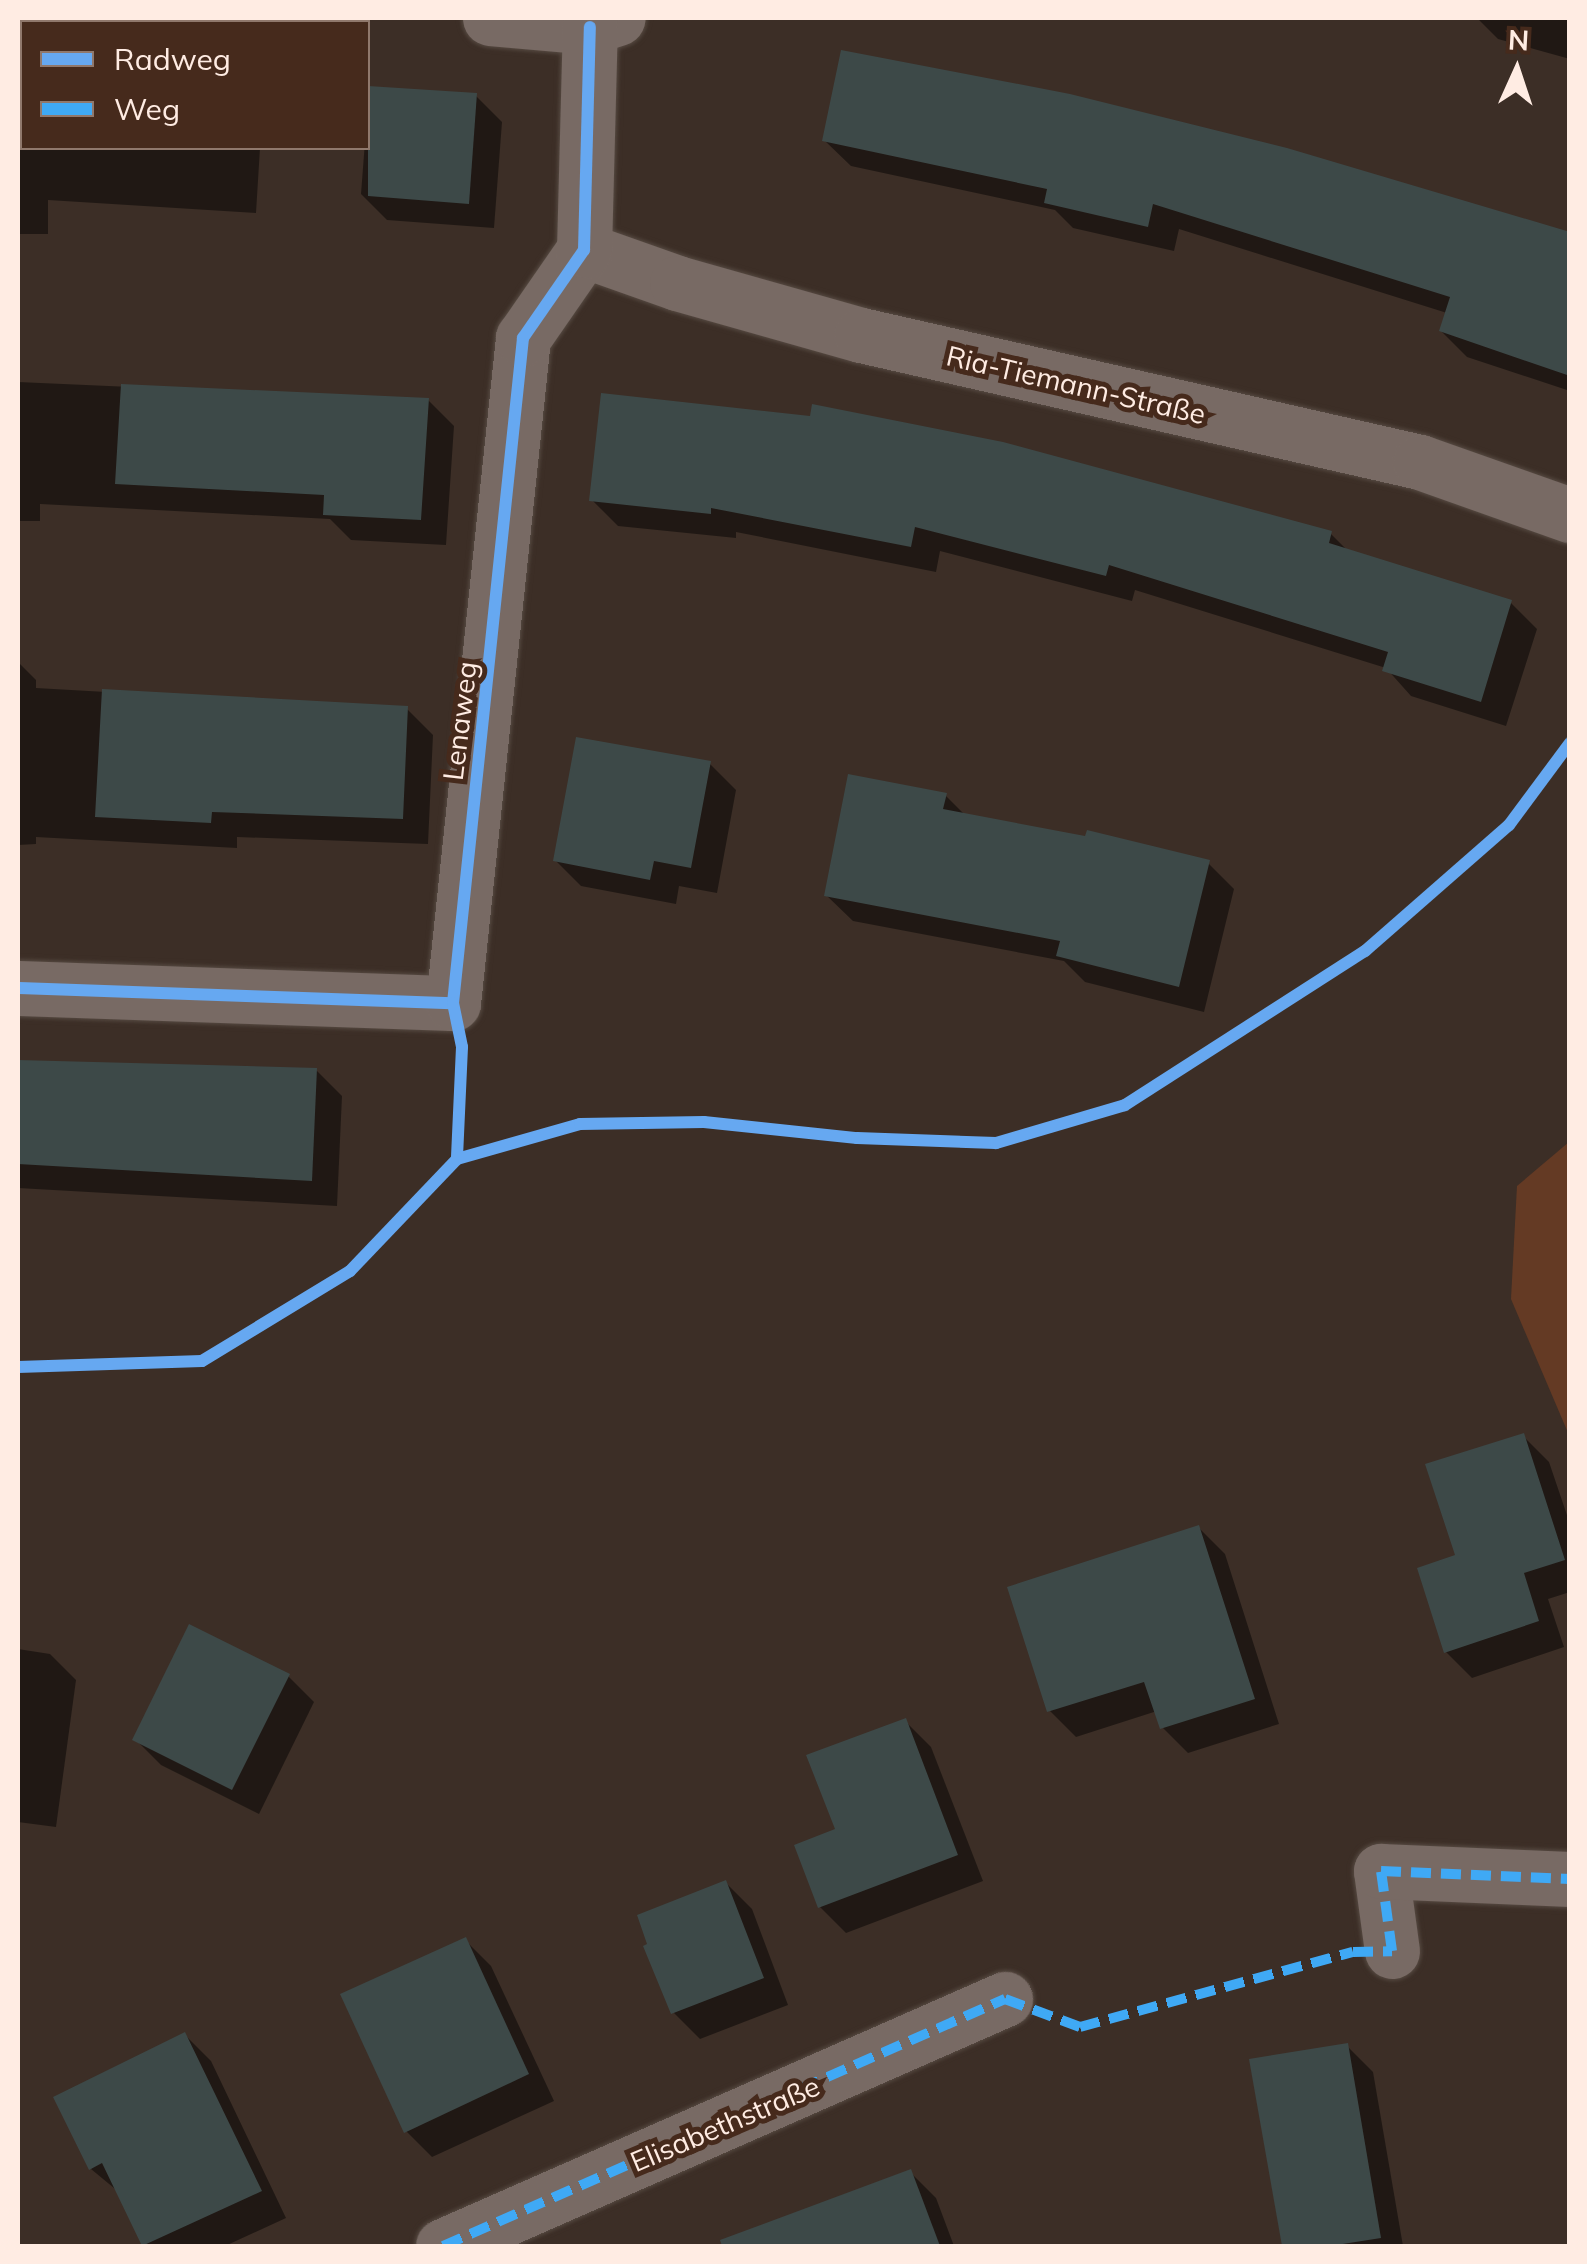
<!DOCTYPE html>
<html>
<head>
<meta charset="utf-8">
<style>
	body { margin:0 }
	#map { position:relative; width:1587px; height:2264px; overflow:hidden; background:#3c2e26; font-family:Mulish,sans-serif }
	div>[style] { position:absolute }
	[style*='--x'] { left:calc(var(--x)*1px); top:calc(var(--y)*1px); width:calc(var(--w)*1px); rotate:calc(var(--a)*1deg) }
	.green>* { inset:0; background:#643a24 }
	.shadow>* { inset:0; background:#0007 }
	.building>* { inset:0; background:#3d4948 }
	.roads { filter:drop-shadow(0 0 2px #564a42) drop-shadow(0 0 2px #564a42) }
	.minor>* { height:55px; margin:-27.5px; padding:0 27.5px; transform-origin:27.5px; border-radius:27.5px; background:#786a64 }
	.quiet>* { height:10px; margin-top:-5px; transform-origin:0; background:repeating-linear-gradient(90deg,#3fa9f5 0 20px,transparent 0 30px) }
	.cycleway>* { height:12px; margin:-6px; padding:0 6px; transform-origin:6px; border-radius:6px; background:#66a8f1 }
	span { translate:-50% -50%; white-space:nowrap; text-align:center; line-height:1.15; -webkit-text-stroke:10px #462a1c; paint-order:stroke }
	.street-label { font-size:28px; color:#ffece3 }
	.frame { position:absolute; inset:0; border:20px solid #ffece3; pointer-events:none }
	.legend { position:absolute; left:20px; top:20px; width:350px; height:130px; box-sizing:border-box; background:#462a1c; border:2px solid #90786c; margin:0; padding:12px 18px; list-style:none; font-size:30px; color:#ffece3 }
	.legend li { display:flex; align-items:center; gap:20px; height:50px }
	.legend b { width:50px; border:2px solid #90786c }
	.north { position:absolute; left:1467px; top:20px; width:100px; height:100px; -webkit-text-stroke:8px #462a1c; paint-order:stroke; rotate:3deg; font-size:28px; font-weight:700; line-height:40px; text-align:center; color:#ffece3 }
	.north::after { content:''; display:block; margin:auto; width:35px; height:45px; background:#ffece3; clip-path:polygon(50% 0,100% 100%,50% 72%,0 100%) }
</style>
</head>
<body>
<div id="map">
	<div class="green">
		<div style="clip-path:polygon(1569px 1142px,1569px 1435px,1511px 1299px,1517px 1186px)"></div>
	</div>
	<div class="shadow">
		<div style="clip-path:polygon(1477px 18px,1570px 18px,1570px 59px,1498px 39px)"></div>
		<div style="clip-path:polygon(18px 73px,22px 73px,22px 148px,260px 148px,256px 213px,48px 200px,48px 234px,18px 234px)"></div>
		<div style="clip-path:polygon(369px 89px,476px 96px,502px 122px,494px 228px,387px 220px,361px 194px)"></div>
		<div style="clip-path:polygon(824px 140px,1570px 236px,1570px 391px,1467px 357px,1441px 331px,1447px 313px,1179px 229px,1174px 251px,1073px 228px,1055px 210px,851px 166px)"></div>
		<div style="clip-path:polygon(18px 382px,428px 400px,454px 426px,446px 545px,351px 540px,330px 519px,40px 504px,40px 521px,18px 521px)"></div>
		<div style="clip-path:polygon(592px 500px,1331px 534px,1349px 552px,1511px 603px,1537px 629px,1506px 726px,1411px 696px,1386px 668px,1135px 590px,1132px 601px,940px 551px,936px 572px,736px 532px,736px 538px,618px 526px)"></div>
		<div style="clip-path:polygon(18px 662px,36px 680px,36px 688px,407px 709px,433px 735px,428px 844px,237px 837px,237px 848px,36px 837px,36px 844px,18px 845px)"></div>
		<div style="clip-path:polygon(710px 764px,736px 790px,717px 893px,679px 886px,676px 904px,581px 886px,555px 860px)"></div>
		<div style="clip-path:polygon(945px 795px,966px 816px,1208px 863px,1234px 889px,1204px 1012px,1085px 982px,1064px 961px,853px 921px,826px 895px)"></div>
		<div style="clip-path:polygon(18px 1061px,316px 1070px,342px 1096px,337px 1206px,18px 1188px)"></div>
		<div style="clip-path:polygon(1523px 1436px,1549px 1462px,1570px 1524px,1570px 1592px,1548px 1599px,1564px 1647px,1472px 1678px,1446px 1652px,1458px 1556px)"></div>
		<div style="clip-path:polygon(1199px 1528px,1225px 1554px,1279px 1724px,1188px 1753px,1162px 1727px,1157px 1711px,1076px 1737px,1050px 1711px)"></div>
		<div style="clip-path:polygon(18px 1649px,50px 1654px,76px 1680px,56px 1827px,18px 1822px)"></div>
		<div style="clip-path:polygon(288px 1676px,314px 1702px,259px 1814px,161px 1765px,135px 1739px)"></div>
		<div style="clip-path:polygon(905px 1721px,931px 1747px,983px 1881px,846px 1933px,820px 1907px,838px 1831px)"></div>
		<div style="clip-path:polygon(726px 1883px,752px 1909px,788px 2005px,700px 2039px,674px 2013px)"></div>
		<div style="clip-path:polygon(465px 1940px,491px 1966px,554px 2101px,432px 2157px,406px 2131px)"></div>
		<div style="clip-path:polygon(185px 2035px,211px 2061px,286px 2218px,225px 2246px,145px 2246px,120px 2193px,91px 2169px)"></div>
		<div style="clip-path:polygon(1347px 2046px,1373px 2072px,1403px 2246px,1284px 2246px,1252px 2061px)"></div>
		<div style="clip-path:polygon(910px 2172px,936px 2198px,954px 2246px,798px 2246px,787px 2218px)"></div>
	</div>
	<div class="building">
		<div style="clip-path:polygon(841px 50px,1070px 94px,1287px 148px,1570px 232px,1570px 376px,1439px 331px,1450px 297px,1153px 204px,1148px 227px,1044px 203px,1047px 189px,822px 141px)"></div>
		<div style="clip-path:polygon(368px 86px,477px 93px,469px 204px,368px 196px)"></div>
		<div style="clip-path:polygon(121px 384px,429px 398px,421px 520px,323px 515px,324px 495px,115px 484px)"></div>
		<div style="clip-path:polygon(601px 393px,810px 416px,812px 404px,1003px 442px,1332px 531px,1329px 543px,1512px 600px,1481px 702px,1382px 671px,1388px 652px,1109px 565px,1106px 576px,915px 527px,911px 547px,711px 508px,711px 514px,589px 501px)"></div>
		<div style="clip-path:polygon(102px 689px,408px 706px,403px 819px,212px 812px,211px 823px,95px 817px)"></div>
		<div style="clip-path:polygon(576px 737px,711px 761px,691px 868px,654px 861px,650px 880px,553px 861px)"></div>
		<div style="clip-path:polygon(848px 774px,947px 793px,943px 809px,1085px 836px,1087px 830px,1210px 860px,1179px 987px,1056px 956px,1060px 941px,824px 896px)"></div>
		<div style="clip-path:polygon(18px 1060px,317px 1068px,312px 1181px,18px 1164px)"></div>
		<div style="clip-path:polygon(1524px 1433px,1565px 1560px,1524px 1573px,1539px 1621px,1444px 1653px,1417px 1568px,1455px 1555px,1425px 1464px)"></div>
		<div style="clip-path:polygon(1199px 1525px,1255px 1699px,1160px 1729px,1144px 1682px,1047px 1712px,1007px 1587px)"></div>
		<div style="clip-path:polygon(189px 1624px,290px 1674px,232px 1790px,132px 1740px)"></div>
		<div style="clip-path:polygon(906px 1718px,958px 1855px,818px 1908px,794px 1845px,835px 1829px,806px 1755px)"></div>
		<div style="clip-path:polygon(726px 1880px,764px 1978px,671px 2014px,643px 1946px,647px 1944px,637px 1915px)"></div>
		<div style="clip-path:polygon(466px 1937px,529px 2074px,404px 2133px,340px 1994px)"></div>
		<div style="clip-path:polygon(185px 2032px,262px 2191px,142px 2246px,102px 2163px,89px 2170px,53px 2097px)"></div>
		<div style="clip-path:polygon(1348px 2043px,1381px 2238px,1330px 2246px,1282px 2246px,1249px 2059px)"></div>
		<div style="clip-path:polygon(911px 2169px,940px 2246px,722px 2246px,720px 2240px)"></div>
	</div>
	<div class="roads">
		<div class="minor">
			<div style="--x:490;--y:18;--w:100;--a:5.1"></div>
			<div style="--x:590;--y:27;--w:29;--a:-18"></div>
			<div style="--x:584;--y:250;--w:99;--a:19.5"></div>
			<div style="--x:677;--y:283;--w:191;--a:15.8"></div>
			<div style="--x:861;--y:335;--w:573;--a:12.8"></div>
			<div style="--x:1420;--y:462;--w:159;--a:19.5"></div>
			<div style="--x:18;--y:988;--w:435;--a:2"></div>
			<div style="--x:453;--y:1003;--w:669;--a:-83.99"></div>
			<div style="--x:523;--y:338;--w:107;--a:-55.3"></div>
			<div style="--x:584;--y:250;--w:223;--a:-88.5"></div>
			<div style="--x:1392;--y:1951;--w:81;--a:-97.8"></div>
			<div style="--x:1381;--y:1871;--w:189;--a:2.4"></div>
			<div style="--x:443;--y:2246;--w:614;--a:-23.73"></div>
		</div>
	</div>
	<div class="quiet">
		<div style="--x:443;--y:2246;--w:614;--a:-23.73"></div>
		<div style="--x:1005;--y:1999;--w:80;--a:20.5"></div>
		<div style="--x:1080;--y:2027;--w:283;--a:-15.4"></div>
		<div style="--x:1353;--y:1952;--w:39;--a:-1"></div>
		<div style="--x:1392;--y:1951;--w:81;--a:-97.8"></div>
		<div style="--x:1381;--y:1871;--w:189;--a:2.4"></div>
	</div>
	<div class="cycleway">
		<div style="--x:18;--y:988;--w:435;--a:2"></div>
		<div style="--x:453;--y:1003;--w:669;--a:-83.99"></div>
		<div style="--x:523;--y:338;--w:107;--a:-55.3"></div>
		<div style="--x:584;--y:250;--w:223;--a:-88.5"></div>
		<div style="--x:453;--y:1003;--w:45;--a:78.4"></div>
		<div style="--x:462;--y:1047;--w:112;--a:92.6"></div>
		<div style="--x:18;--y:1367;--w:184;--a:-1.9"></div>
		<div style="--x:202;--y:1361;--w:173;--a:-31.3"></div>
		<div style="--x:350;--y:1271;--w:155;--a:-46.3"></div>
		<div style="--x:457;--y:1159;--w:128;--a:-15.9"></div>
		<div style="--x:580;--y:1124;--w:124;--a:-0.9"></div>
		<div style="--x:704;--y:1122;--w:154;--a:6"></div>
		<div style="--x:857;--y:1138;--w:139;--a:2.1"></div>
		<div style="--x:996;--y:1143;--w:134;--a:-16.4"></div>
		<div style="--x:1125;--y:1105;--w:285;--a:-32.7"></div>
		<div style="--x:1365;--y:951;--w:191;--a:-41.2"></div>
		<div style="--x:1509;--y:825;--w:102;--a:-53.4"></div>
	</div>
	<div class="street-label">
		<span style="left:1076px;top:385px;rotate:13deg">Ria-Tiemann-Straße</span>
		<span style="left:460px;top:721px;rotate:-83deg">Lenaweg</span>
		<span style="left:725px;top:2124px;rotate:-23deg">Elisabethstraße</span>
	</div>
	<div class="frame"></div>
	<ul class="legend">
	<li><b style="height:12px;background:#66a8f1"></b>Radweg</li>
	<li><b style="height:12px;background:#3fa9f5"></b>Weg</li>
	</ul>
	<div class="north">N</div>
</div>
</body>
</html>
